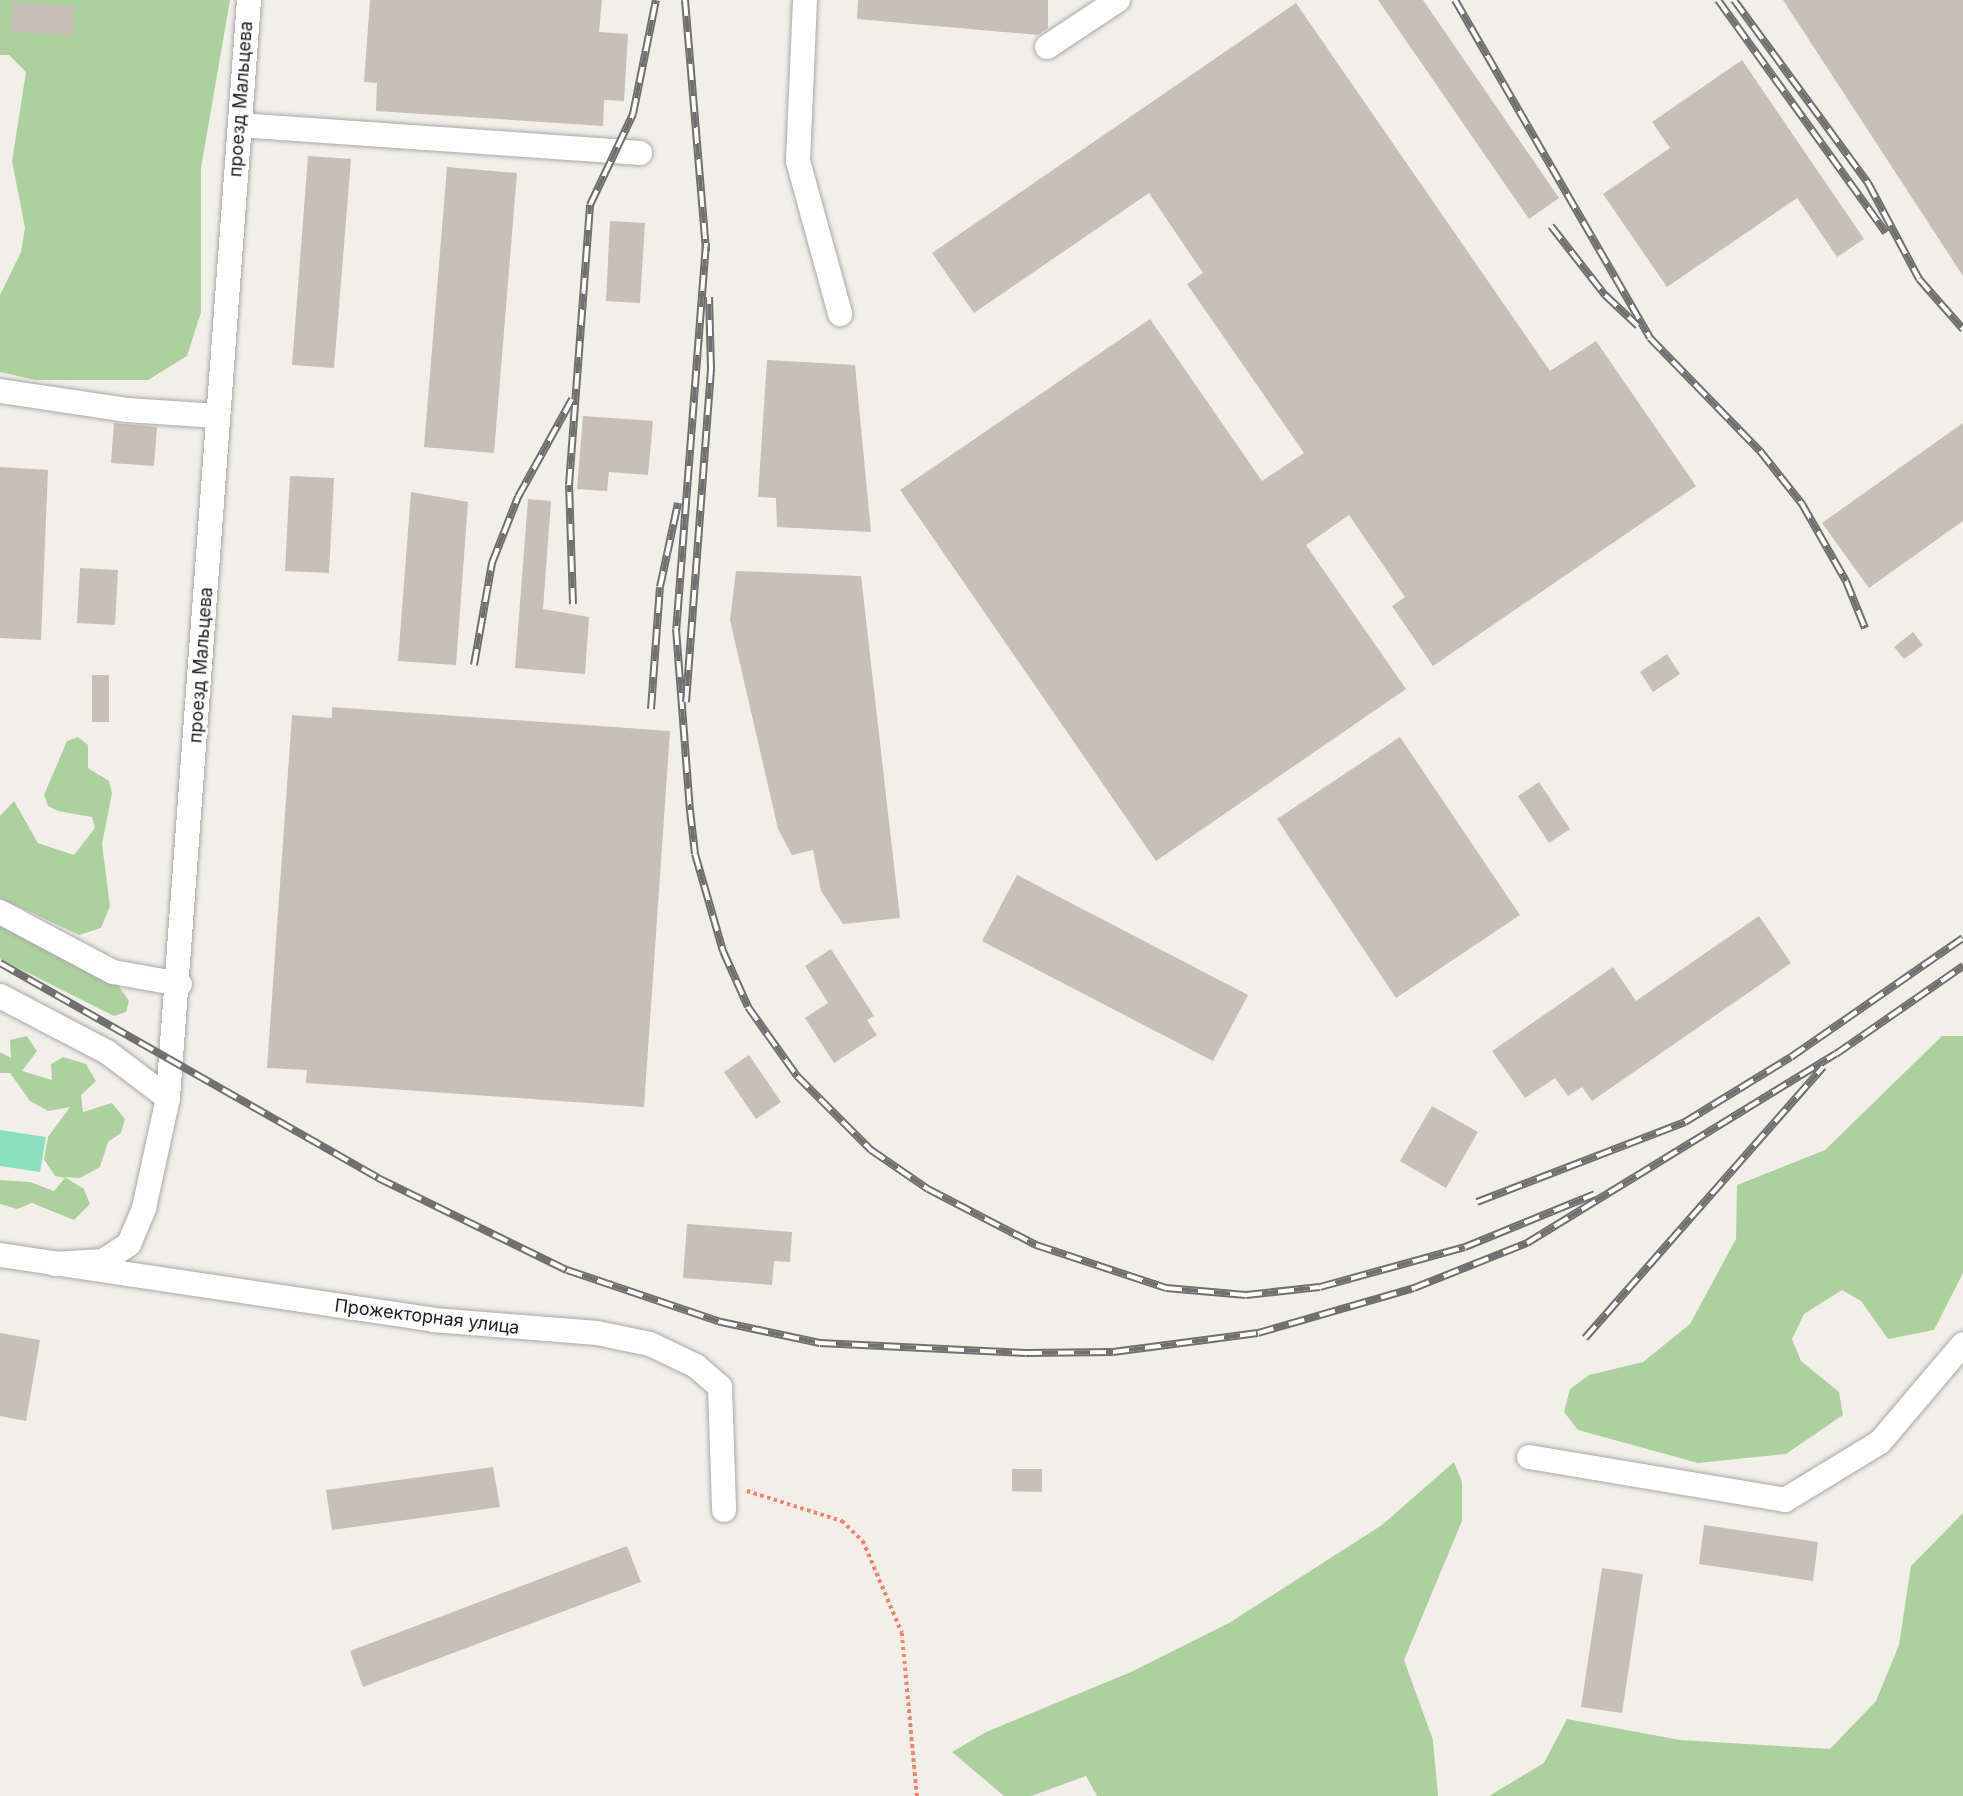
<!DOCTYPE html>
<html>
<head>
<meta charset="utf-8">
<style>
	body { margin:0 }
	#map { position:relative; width:1963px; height:1796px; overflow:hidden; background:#f2efe9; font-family:Inter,sans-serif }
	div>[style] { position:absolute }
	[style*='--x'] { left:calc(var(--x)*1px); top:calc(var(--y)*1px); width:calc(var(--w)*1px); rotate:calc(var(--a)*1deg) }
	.forest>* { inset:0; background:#add19e }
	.pitch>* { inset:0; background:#88e0be }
	.building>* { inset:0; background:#c7bfb8 }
	.path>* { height:3.5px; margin-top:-1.75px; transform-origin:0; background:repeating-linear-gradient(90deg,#fa8072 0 3.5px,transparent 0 7px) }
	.roads { filter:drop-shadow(0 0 2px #a9a9a9) drop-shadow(0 0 2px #a9a9a9) }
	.minor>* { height:24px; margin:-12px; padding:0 12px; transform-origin:12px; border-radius:12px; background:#fff }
	.rail>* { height:8px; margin-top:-4px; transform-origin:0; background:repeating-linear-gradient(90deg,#fff 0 16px,#707070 0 32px); box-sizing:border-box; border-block:2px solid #707070 }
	span { translate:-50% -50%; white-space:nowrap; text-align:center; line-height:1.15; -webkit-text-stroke:5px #fff; paint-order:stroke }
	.street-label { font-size:18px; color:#222 }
</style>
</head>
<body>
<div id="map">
	<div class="forest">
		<div style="clip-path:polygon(0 0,230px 0,201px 168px,201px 312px,187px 356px,148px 380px,35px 380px,0 372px,0 295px,21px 252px,25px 228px,12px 161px,26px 72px,9px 55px,0 55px)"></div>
		<div style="clip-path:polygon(78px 737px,88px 745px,88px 768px,109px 781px,112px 793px,102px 844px,110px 906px,101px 928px,79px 935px,0 898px,0 816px,14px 801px,38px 843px,74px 855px,95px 828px,92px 817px,58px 811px,48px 806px,44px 795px,67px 741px)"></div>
		<div style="clip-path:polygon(0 917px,116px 982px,129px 1001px,126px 1012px,114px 1016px,0 959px)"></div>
		<div style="clip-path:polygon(27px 1036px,37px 1051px,22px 1071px,52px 1080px,51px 1064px,63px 1057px,86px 1064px,96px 1081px,81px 1095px,83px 1112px,112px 1103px,125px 1119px,121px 1133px,108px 1142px,100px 1167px,80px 1178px,65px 1177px,84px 1189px,90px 1204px,74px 1220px,32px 1203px,17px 1209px,0 1204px,0 1180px,30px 1182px,54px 1191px,65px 1178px,55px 1176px,44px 1159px,48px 1137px,70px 1107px,48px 1111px,30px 1101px,10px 1073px,0 1073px,0 1052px,11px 1058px,10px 1040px)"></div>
		<div style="clip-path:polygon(1942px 1036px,1963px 1036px,1963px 1273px,1934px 1330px,1888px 1339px,1861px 1301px,1842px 1290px,1804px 1314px,1792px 1339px,1801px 1361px,1839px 1392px,1843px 1415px,1786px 1454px,1698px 1463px,1578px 1430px,1564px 1412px,1570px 1389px,1589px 1375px,1643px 1362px,1690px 1324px,1736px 1239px,1737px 1185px,1825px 1150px)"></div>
		<div style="clip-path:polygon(1454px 1462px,1462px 1482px,1462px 1521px,1404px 1660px,1433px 1740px,1438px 1796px,1097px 1796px,1086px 1776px,1031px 1796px,1004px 1796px,952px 1752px,986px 1732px,1131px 1672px,1229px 1623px,1382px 1525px)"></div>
		<div style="clip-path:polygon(1963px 1513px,1963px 1796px,1489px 1796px,1544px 1763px,1567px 1719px,1680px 1740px,1830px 1749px,1876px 1701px,1899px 1645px,1911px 1566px)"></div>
	</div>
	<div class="pitch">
		<div style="clip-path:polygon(0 1130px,46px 1137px,40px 1172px,0 1166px)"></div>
	</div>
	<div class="building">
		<div style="clip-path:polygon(370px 0,602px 0,599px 32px,628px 34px,624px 101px,604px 100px,603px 126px,376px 111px,377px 83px,364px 82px)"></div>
		<div style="clip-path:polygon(858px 0,1048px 0,1048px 28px,1038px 35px,857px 19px)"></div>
		<div style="clip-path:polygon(1378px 0,1423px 0,1559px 198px,1529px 219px)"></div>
		<div style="clip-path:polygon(1783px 0,1963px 0,1963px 276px)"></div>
		<div style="clip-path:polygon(13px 3px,74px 6px,73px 35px,11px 32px)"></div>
		<div style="clip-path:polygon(1296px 3px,1550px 371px,1596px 341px,1696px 486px,1433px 666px,1392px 606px,1405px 597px,1349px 515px,1306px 545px,1406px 689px,1156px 861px,900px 490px,1150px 319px,1262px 481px,1304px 453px,1187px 284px,1203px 273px,1149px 193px,974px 313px,932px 253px)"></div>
		<div style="clip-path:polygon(1742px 60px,1864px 239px,1837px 257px,1797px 198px,1667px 287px,1603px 194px,1670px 148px,1652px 122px)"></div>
		<div style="clip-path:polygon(308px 156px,351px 159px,334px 368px,292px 365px)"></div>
		<div style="clip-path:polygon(447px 167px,517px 173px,494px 453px,424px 447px)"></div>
		<div style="clip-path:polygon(610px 221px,645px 223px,640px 303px,606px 301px)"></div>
		<div style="clip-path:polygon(767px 360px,855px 365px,871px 532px,777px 527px,776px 498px,758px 497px)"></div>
		<div style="clip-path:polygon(583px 416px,653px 421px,648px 475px,609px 472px,607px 491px,577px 489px)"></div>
		<div style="clip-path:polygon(114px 423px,157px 427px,154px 466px,111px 463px)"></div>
		<div style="clip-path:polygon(1963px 423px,1963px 521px,1869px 588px,1822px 523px)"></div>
		<div style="clip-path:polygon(0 467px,48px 470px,41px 640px,0 638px)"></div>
		<div style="clip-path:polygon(290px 476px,334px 478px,329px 573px,285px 571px)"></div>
		<div style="clip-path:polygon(411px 492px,468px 502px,456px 665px,398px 661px)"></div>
		<div style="clip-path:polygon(528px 499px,551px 501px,543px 609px,589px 617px,585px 674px,515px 668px)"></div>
		<div style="clip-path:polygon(80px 568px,118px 570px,115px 625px,77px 623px)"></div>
		<div style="clip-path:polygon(736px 571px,861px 576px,900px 918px,843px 924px,821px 891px,813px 850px,792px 855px,778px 829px,730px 620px)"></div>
		<div style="clip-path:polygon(1913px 632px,1923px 645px,1904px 659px,1894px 647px)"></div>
		<div style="clip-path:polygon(1667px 654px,1680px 674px,1653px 692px,1640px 672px)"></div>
		<div style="clip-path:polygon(92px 675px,109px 675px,109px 722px,92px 722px)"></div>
		<div style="clip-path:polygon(332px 707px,670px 731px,644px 1107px,306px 1083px,307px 1070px,267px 1068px,292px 715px,332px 718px)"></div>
		<div style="clip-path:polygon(1400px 737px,1520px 915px,1396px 998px,1277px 819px)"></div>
		<div style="clip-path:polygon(1539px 782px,1570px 829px,1549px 843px,1518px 796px)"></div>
		<div style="clip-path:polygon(1017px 875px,1248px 995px,1213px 1061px,982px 941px)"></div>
		<div style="clip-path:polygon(1759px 916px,1791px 963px,1592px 1101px,1582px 1087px,1568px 1096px,1555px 1078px,1525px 1098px,1492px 1051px,1613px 967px,1636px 1001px)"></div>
		<div style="clip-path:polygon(831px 949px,874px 1016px,867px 1020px,877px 1035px,834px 1063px,805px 1018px,828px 1003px,805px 966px)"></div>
		<div style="clip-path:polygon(749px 1055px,781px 1102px,756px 1119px,724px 1072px)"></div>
		<div style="clip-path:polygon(1432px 1106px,1478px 1132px,1446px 1188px,1400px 1161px)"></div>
		<div style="clip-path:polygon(687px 1224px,792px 1232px,790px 1262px,774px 1261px,772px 1285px,683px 1278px)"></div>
		<div style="clip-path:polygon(0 1333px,40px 1340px,26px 1421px,0 1416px)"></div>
		<div style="clip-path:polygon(493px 1467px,500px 1507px,332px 1530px,326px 1490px)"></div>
		<div style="clip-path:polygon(1012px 1469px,1042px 1469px,1042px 1492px,1012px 1491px)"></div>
		<div style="clip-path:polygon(1704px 1525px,1818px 1542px,1813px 1581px,1699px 1564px)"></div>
		<div style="clip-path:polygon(627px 1546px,641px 1582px,363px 1687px,350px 1651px)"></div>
		<div style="clip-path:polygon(1602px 1568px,1643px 1574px,1622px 1713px,1581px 1707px)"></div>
	</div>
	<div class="path">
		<div style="--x:747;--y:1491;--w:100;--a:17.5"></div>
		<div style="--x:842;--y:1521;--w:29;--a:44"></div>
		<div style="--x:863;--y:1541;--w:100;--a:67"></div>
		<div style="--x:902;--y:1633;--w:164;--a:84.7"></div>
	</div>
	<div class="roads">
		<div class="minor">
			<div style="--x:805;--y:0;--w:161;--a:92.5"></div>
			<div style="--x:798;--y:161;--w:159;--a:74.6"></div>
			<div style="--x:1047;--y:47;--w:85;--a:-33.5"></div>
			<div style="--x:240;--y:125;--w:401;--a:4"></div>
			<div style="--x:0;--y:391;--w:128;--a:8.5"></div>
			<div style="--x:127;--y:410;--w:91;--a:3.8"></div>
			<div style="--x:0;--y:912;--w:128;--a:28"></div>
			<div style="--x:113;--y:972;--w:68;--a:10.2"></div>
			<div style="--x:0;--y:996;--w:121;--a:27.6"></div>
			<div style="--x:107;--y:1052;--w:76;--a:37"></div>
			<div style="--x:0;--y:1255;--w:438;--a:8.5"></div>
			<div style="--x:433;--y:1320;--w:165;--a:4.5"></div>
			<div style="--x:597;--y:1333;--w:54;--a:11.7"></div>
			<div style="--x:650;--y:1344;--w:51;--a:25.6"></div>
			<div style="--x:696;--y:1366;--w:32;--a:41"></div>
			<div style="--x:720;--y:1387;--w:123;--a:88.1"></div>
			<div style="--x:54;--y:1264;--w:49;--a:-3.5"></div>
			<div style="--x:103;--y:1261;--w:31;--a:-33"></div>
			<div style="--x:129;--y:1244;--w:39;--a:-67"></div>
			<div style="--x:144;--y:1208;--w:113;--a:-77.7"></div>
			<div style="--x:168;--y:1098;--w:1101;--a:-85.78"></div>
			<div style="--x:1529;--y:1457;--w:260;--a:9.5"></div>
			<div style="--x:1785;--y:1500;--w:111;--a:-31.4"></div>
			<div style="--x:1880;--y:1442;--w:128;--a:-49.7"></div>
		</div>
	</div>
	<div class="rail">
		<div style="--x:685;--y:0;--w:252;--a:85.2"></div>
		<div style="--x:1455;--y:0;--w:390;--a:60"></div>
		<div style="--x:1650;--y:338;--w:158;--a:45.8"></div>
		<div style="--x:1760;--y:451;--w:68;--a:51.6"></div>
		<div style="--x:1802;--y:504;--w:89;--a:60.3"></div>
		<div style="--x:1846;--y:581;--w:51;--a:68"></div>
		<div style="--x:1718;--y:0;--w:287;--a:54.2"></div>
		<div style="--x:1734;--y:0;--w:227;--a:53.8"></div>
		<div style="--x:1868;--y:183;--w:109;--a:62"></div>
		<div style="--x:1919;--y:279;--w:67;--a:48.7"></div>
		<div style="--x:1551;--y:226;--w:88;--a:52"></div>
		<div style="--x:1605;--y:295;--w:45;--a:43.2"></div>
		<div style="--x:706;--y:243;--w:387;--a:94.4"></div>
		<div style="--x:676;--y:629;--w:182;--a:85.6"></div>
		<div style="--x:690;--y:810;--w:44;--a:83.5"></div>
		<div style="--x:695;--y:854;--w:101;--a:73.9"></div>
		<div style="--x:723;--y:951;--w:61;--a:65.9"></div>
		<div style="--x:748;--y:1007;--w:85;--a:54.6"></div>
		<div style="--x:797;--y:1076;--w:105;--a:45"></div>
		<div style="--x:871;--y:1150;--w:69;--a:34.4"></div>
		<div style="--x:928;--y:1189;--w:122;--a:27.4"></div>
		<div style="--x:1036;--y:1245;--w:137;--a:18.3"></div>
		<div style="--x:1166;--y:1288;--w:80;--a:5"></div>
		<div style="--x:1246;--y:1295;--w:74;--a:-6.2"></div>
		<div style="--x:1320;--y:1287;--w:150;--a:-15.4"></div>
		<div style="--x:1465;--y:1247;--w:140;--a:-22.2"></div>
		<div style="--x:573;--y:604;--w:119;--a:-91.9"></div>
		<div style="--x:569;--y:485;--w:281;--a:-85.7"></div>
		<div style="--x:590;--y:205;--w:101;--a:-64.7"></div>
		<div style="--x:633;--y:114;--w:116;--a:-78.6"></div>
		<div style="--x:474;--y:665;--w:104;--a:-80"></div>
		<div style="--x:492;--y:563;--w:71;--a:-68.5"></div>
		<div style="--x:518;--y:497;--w:112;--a:-61.1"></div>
		<div style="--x:686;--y:702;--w:335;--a:-85.7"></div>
		<div style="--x:711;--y:368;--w:71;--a:-91.6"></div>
		<div style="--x:651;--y:709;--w:122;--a:-85.8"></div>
		<div style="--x:660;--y:587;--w:86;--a:-77.9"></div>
		<div style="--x:0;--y:963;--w:435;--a:29.6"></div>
		<div style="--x:378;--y:1178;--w:210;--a:26"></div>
		<div style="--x:567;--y:1270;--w:163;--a:18.7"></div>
		<div style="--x:721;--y:1322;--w:101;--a:12"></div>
		<div style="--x:820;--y:1343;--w:206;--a:2.8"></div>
		<div style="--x:1026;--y:1353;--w:87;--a:-0.7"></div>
		<div style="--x:1113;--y:1352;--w:146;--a:-7.5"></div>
		<div style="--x:1258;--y:1333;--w:162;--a:-16.1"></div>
		<div style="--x:1414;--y:1288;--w:122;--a:-21.7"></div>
		<div style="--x:1527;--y:1243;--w:362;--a:-31.5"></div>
		<div style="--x:1836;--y:1054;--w:155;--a:-34.7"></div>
		<div style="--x:1477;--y:1202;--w:223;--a:-21"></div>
		<div style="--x:1685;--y:1122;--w:124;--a:-31.5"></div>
		<div style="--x:1791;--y:1057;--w:209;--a:-34.7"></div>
		<div style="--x:1585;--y:1338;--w:361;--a:-48.7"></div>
	</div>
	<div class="street-label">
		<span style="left:241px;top:99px;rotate:-86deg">проезд Мальцева</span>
		<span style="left:201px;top:665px;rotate:-86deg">проезд Мальцева</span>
		<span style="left:427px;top:1317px;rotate:7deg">Прожекторная улица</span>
	</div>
</div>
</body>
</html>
